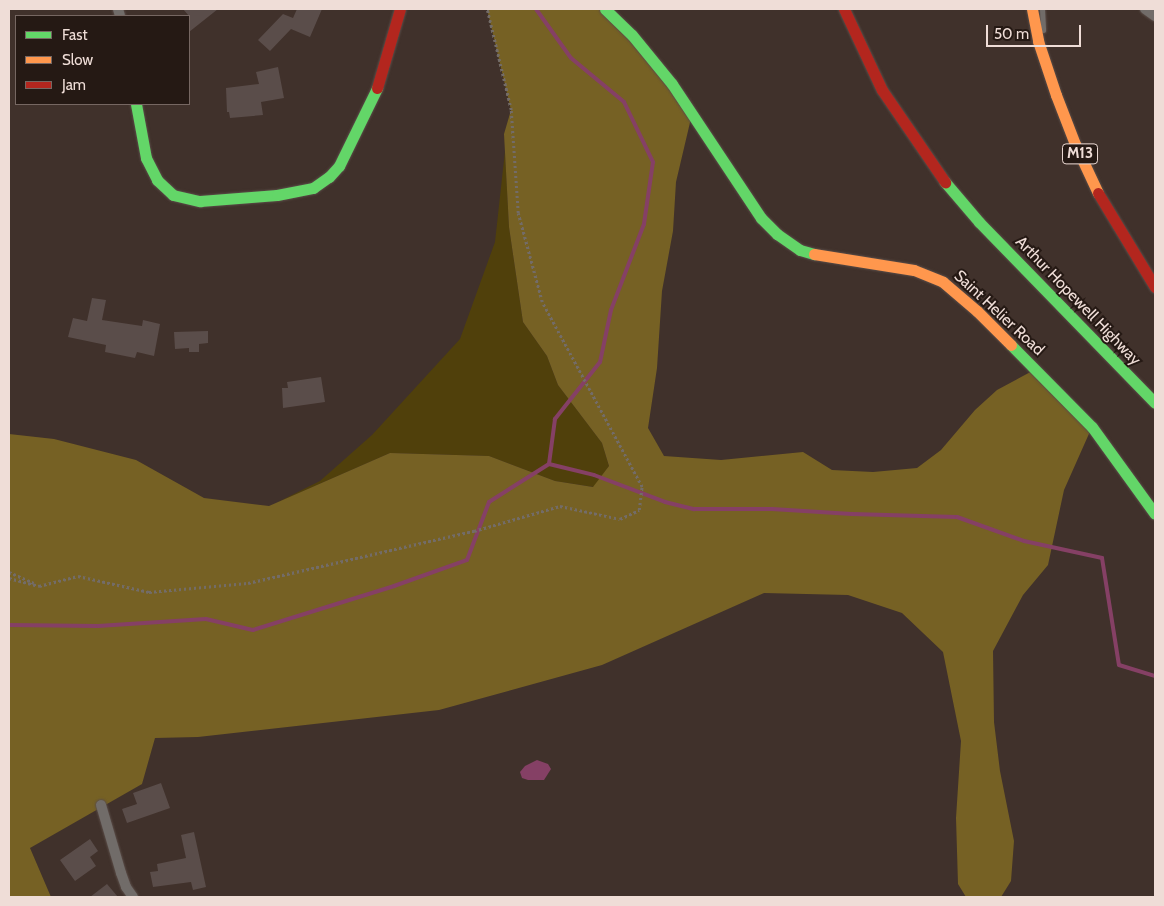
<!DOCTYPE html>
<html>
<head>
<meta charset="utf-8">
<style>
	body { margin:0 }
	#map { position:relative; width:1164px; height:906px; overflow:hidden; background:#40312b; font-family:Cabin,sans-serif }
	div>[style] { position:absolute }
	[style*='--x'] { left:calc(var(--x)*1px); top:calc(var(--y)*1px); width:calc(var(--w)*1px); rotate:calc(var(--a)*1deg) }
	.green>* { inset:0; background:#50400b }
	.forest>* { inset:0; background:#766124 }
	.water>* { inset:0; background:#854065 }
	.stream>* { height:4px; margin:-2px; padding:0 2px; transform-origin:2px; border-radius:2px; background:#854065 }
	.building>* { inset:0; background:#5a4d4a }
	.path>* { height:2.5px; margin-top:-1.25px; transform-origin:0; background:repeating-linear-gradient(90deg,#736c68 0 2.5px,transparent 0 5px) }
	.roads { filter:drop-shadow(0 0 1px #5a4d48) drop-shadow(0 0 1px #5a4d48) }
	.lane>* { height:5px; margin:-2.5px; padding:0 2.5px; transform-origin:2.5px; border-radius:2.5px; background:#716c69 }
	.street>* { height:10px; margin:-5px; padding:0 5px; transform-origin:5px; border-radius:5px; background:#716c69 }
	.fast>* { height:11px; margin:-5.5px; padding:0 5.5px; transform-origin:5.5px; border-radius:5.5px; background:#63d668 }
	.slow>* { height:11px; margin:-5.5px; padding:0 5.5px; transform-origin:5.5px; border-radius:5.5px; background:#ff974d }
	.jam>* { height:11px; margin:-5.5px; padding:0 5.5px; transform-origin:5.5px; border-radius:5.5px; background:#b3261e }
	span { translate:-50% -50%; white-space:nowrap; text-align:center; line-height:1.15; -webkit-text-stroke:4px #251914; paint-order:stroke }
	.shield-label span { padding:1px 4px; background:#251914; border:1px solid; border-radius:4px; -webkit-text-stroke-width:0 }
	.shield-label { font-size:15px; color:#efddd7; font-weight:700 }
	.street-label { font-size:16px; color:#efddd7 }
	.frame { position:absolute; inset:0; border:10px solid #efddd7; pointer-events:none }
	.legend { position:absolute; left:15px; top:15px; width:175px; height:90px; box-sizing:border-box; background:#251914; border:1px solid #766762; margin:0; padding:6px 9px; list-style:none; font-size:15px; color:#efddd7 }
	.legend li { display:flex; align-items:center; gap:10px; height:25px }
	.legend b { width:25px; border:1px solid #766762 }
	.scale { position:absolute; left:986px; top:25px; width:95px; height:22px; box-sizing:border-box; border:2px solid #efddd7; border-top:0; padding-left:6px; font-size:15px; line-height:18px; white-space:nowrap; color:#efddd7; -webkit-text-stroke:4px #251914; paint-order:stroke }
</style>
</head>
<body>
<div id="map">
	<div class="green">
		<div style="clip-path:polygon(505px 151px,509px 227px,523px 322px,547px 356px,558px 385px,602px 443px,609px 466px,594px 487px,555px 481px,489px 456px,390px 453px,276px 503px,320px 481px,372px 435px,460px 339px,495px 242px)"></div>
	</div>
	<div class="forest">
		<div style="clip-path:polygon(487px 9px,605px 9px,692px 114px,676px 182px,673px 231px,662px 291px,657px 368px,648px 428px,664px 456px,721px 460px,803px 452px,832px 470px,873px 472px,917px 468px,941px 450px,975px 410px,997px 390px,1036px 369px,1092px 427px,1064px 490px,1048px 565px,1023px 595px,993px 651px,994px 722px,1000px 771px,1014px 841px,1011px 881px,1001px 897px,966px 897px,958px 884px,956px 818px,961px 741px,943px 652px,902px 613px,848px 595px,764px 593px,602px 665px,439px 710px,198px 737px,155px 738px,142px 784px,30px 848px,51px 897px,9px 897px,9px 434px,54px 439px,136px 460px,204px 498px,269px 506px,390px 453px,489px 456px,555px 481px,593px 487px,609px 466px,602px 443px,558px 385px,547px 356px,523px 322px,509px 227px,504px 134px,511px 110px)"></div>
	</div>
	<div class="water">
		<div style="clip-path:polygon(537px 760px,548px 764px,551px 769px,544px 780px,528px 780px,522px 778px,520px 772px,525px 766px)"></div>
	</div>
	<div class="stream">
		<div style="--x:536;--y:9;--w:60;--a:54.5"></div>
		<div style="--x:571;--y:58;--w:69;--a:39.7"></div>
		<div style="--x:624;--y:102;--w:67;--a:64.2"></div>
		<div style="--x:653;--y:162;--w:63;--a:98.3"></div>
		<div style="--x:644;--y:224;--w:92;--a:111"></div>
		<div style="--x:611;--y:310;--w:53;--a:101.9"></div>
		<div style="--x:600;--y:362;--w:73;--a:128.3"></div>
		<div style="--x:555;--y:419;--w:45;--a:97.6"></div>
		<div style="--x:9;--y:625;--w:89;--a:0.6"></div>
		<div style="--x:98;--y:626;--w:108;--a:-3.7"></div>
		<div style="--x:206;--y:619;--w:48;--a:13.2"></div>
		<div style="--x:253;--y:630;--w:148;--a:-17.3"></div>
		<div style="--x:394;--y:586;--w:77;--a:-19.6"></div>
		<div style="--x:467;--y:560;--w:62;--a:-69.2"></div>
		<div style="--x:489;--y:502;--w:71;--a:-32.3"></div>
		<div style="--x:549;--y:464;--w:46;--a:13.7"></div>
		<div style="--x:594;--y:475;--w:76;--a:20.8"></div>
		<div style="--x:665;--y:502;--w:30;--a:14"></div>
		<div style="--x:694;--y:509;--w:78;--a:0"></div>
		<div style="--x:772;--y:509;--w:80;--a:3.6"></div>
		<div style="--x:852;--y:514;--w:105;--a:1.6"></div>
		<div style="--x:957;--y:517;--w:71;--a:19.7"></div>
		<div style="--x:1024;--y:541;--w:80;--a:12.3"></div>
		<div style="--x:1102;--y:558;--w:108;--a:81"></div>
		<div style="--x:1119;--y:665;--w:38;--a:17"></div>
	</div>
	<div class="building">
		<div style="clip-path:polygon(183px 9px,218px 9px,189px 32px,189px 16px)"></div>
		<div style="clip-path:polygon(297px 9px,322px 9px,310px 37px,291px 29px,270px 51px,258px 40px,283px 14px,293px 18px)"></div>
		<div style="clip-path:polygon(278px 67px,284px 98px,261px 102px,263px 115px,230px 118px,229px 112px,227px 112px,226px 88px,259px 84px,256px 72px)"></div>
		<div style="clip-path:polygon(92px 298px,106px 300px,102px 320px,142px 326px,143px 320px,160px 324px,154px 356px,137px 352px,135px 358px,105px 352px,106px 345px,68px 337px,73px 318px,87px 321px)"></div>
		<div style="clip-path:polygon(208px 331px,208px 343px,199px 344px,199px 352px,189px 352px,189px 348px,175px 349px,174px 332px)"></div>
		<div style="clip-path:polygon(321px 377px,325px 402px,283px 408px,282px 388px,288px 388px,287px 382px)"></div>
		<div style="clip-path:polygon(161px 783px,170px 808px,127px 823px,122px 809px,137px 804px,133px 793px)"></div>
		<div style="clip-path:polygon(194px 832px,206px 887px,193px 890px,191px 882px,153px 887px,150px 872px,158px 871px,157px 864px,186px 858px,181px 835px)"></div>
		<div style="clip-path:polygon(90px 839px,98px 851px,90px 857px,96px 866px,75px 881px,60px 860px)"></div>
		<div style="clip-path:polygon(107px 884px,118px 897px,90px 897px)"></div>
	</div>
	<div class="path">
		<div style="--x:9;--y:572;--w:27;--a:24"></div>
		<div style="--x:9;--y:578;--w:31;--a:15"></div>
		<div style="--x:39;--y:586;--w:40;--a:-14.4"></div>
		<div style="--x:78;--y:576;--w:73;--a:12.7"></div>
		<div style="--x:149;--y:592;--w:99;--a:-5.2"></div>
		<div style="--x:248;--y:583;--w:232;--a:-13"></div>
		<div style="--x:474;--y:531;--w:90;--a:-16.2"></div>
		<div style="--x:560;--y:506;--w:61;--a:12.2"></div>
		<div style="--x:620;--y:519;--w:21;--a:-25"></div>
		<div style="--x:639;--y:510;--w:23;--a:-83"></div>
		<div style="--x:642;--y:487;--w:210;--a:-118.4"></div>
		<div style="--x:542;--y:302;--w:92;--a:-105.1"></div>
		<div style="--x:518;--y:213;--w:103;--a:-93.9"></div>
		<div style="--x:511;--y:110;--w:104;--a:-103.4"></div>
	</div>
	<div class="roads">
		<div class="lane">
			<div style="--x:1042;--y:9;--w:21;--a:87"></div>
		</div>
		<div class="street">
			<div style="--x:118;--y:9;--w:7;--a:74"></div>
			<div style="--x:1145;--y:9;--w:12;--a:35"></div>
			<div style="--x:101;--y:805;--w:71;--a:73.6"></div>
			<div style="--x:121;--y:873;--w:15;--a:70"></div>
			<div style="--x:126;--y:887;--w:12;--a:55"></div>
		</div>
		<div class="fast">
			<div style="--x:605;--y:9;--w:37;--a:44"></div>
			<div style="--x:632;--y:35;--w:63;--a:50.8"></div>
			<div style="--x:672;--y:84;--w:161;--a:56.4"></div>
			<div style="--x:761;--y:218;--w:23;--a:45"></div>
			<div style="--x:777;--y:234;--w:28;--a:35"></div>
			<div style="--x:800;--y:250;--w:15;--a:16"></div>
			<div style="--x:136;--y:104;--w:55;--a:79.5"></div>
			<div style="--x:146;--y:158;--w:25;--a:63"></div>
			<div style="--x:157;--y:180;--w:22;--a:43"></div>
			<div style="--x:173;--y:195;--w:28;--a:13"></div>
			<div style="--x:200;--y:201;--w:77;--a:-4.5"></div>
			<div style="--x:277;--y:195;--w:37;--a:-11"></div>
			<div style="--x:313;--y:188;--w:19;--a:-35"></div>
			<div style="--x:329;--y:177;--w:15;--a:-48"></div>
			<div style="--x:339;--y:166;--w:87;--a:-64"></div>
			<div style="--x:945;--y:182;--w:52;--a:49.6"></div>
			<div style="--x:979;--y:222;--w:252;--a:45.8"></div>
			<div style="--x:1011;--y:345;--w:115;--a:45.4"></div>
			<div style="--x:1092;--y:427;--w:107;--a:54.1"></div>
		</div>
		<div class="slow">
			<div style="--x:1032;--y:9;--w:33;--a:79"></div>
			<div style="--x:1038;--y:41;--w:57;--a:71.6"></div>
			<div style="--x:1056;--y:95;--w:53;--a:68.8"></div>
			<div style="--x:1075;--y:144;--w:54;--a:64.9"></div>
			<div style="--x:814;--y:254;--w:101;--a:9.1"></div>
			<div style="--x:914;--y:270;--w:31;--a:22"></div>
			<div style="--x:943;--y:282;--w:45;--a:40.5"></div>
			<div style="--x:977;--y:311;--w:48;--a:45"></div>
		</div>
		<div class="jam">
			<div style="--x:844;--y:9;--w:89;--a:64.9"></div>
			<div style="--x:882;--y:90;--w:112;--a:55.6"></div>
			<div style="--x:377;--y:88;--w:82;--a:-73.8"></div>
			<div style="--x:1098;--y:193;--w:110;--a:58.8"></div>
		</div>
	</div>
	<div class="shield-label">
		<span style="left:1080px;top:154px">M13</span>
	</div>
	<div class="street-label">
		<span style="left:1078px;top:301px;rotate:46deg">Arthur Hopewell Highway</span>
		<span style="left:999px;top:313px;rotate:43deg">Saint Helier Road</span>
	</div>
	<div class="frame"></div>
	<ul class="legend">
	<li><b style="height:6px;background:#63d668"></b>Fast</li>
	<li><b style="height:6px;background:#ff974d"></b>Slow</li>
	<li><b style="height:6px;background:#b3261e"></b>Jam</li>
	</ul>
	<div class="scale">50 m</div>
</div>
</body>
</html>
